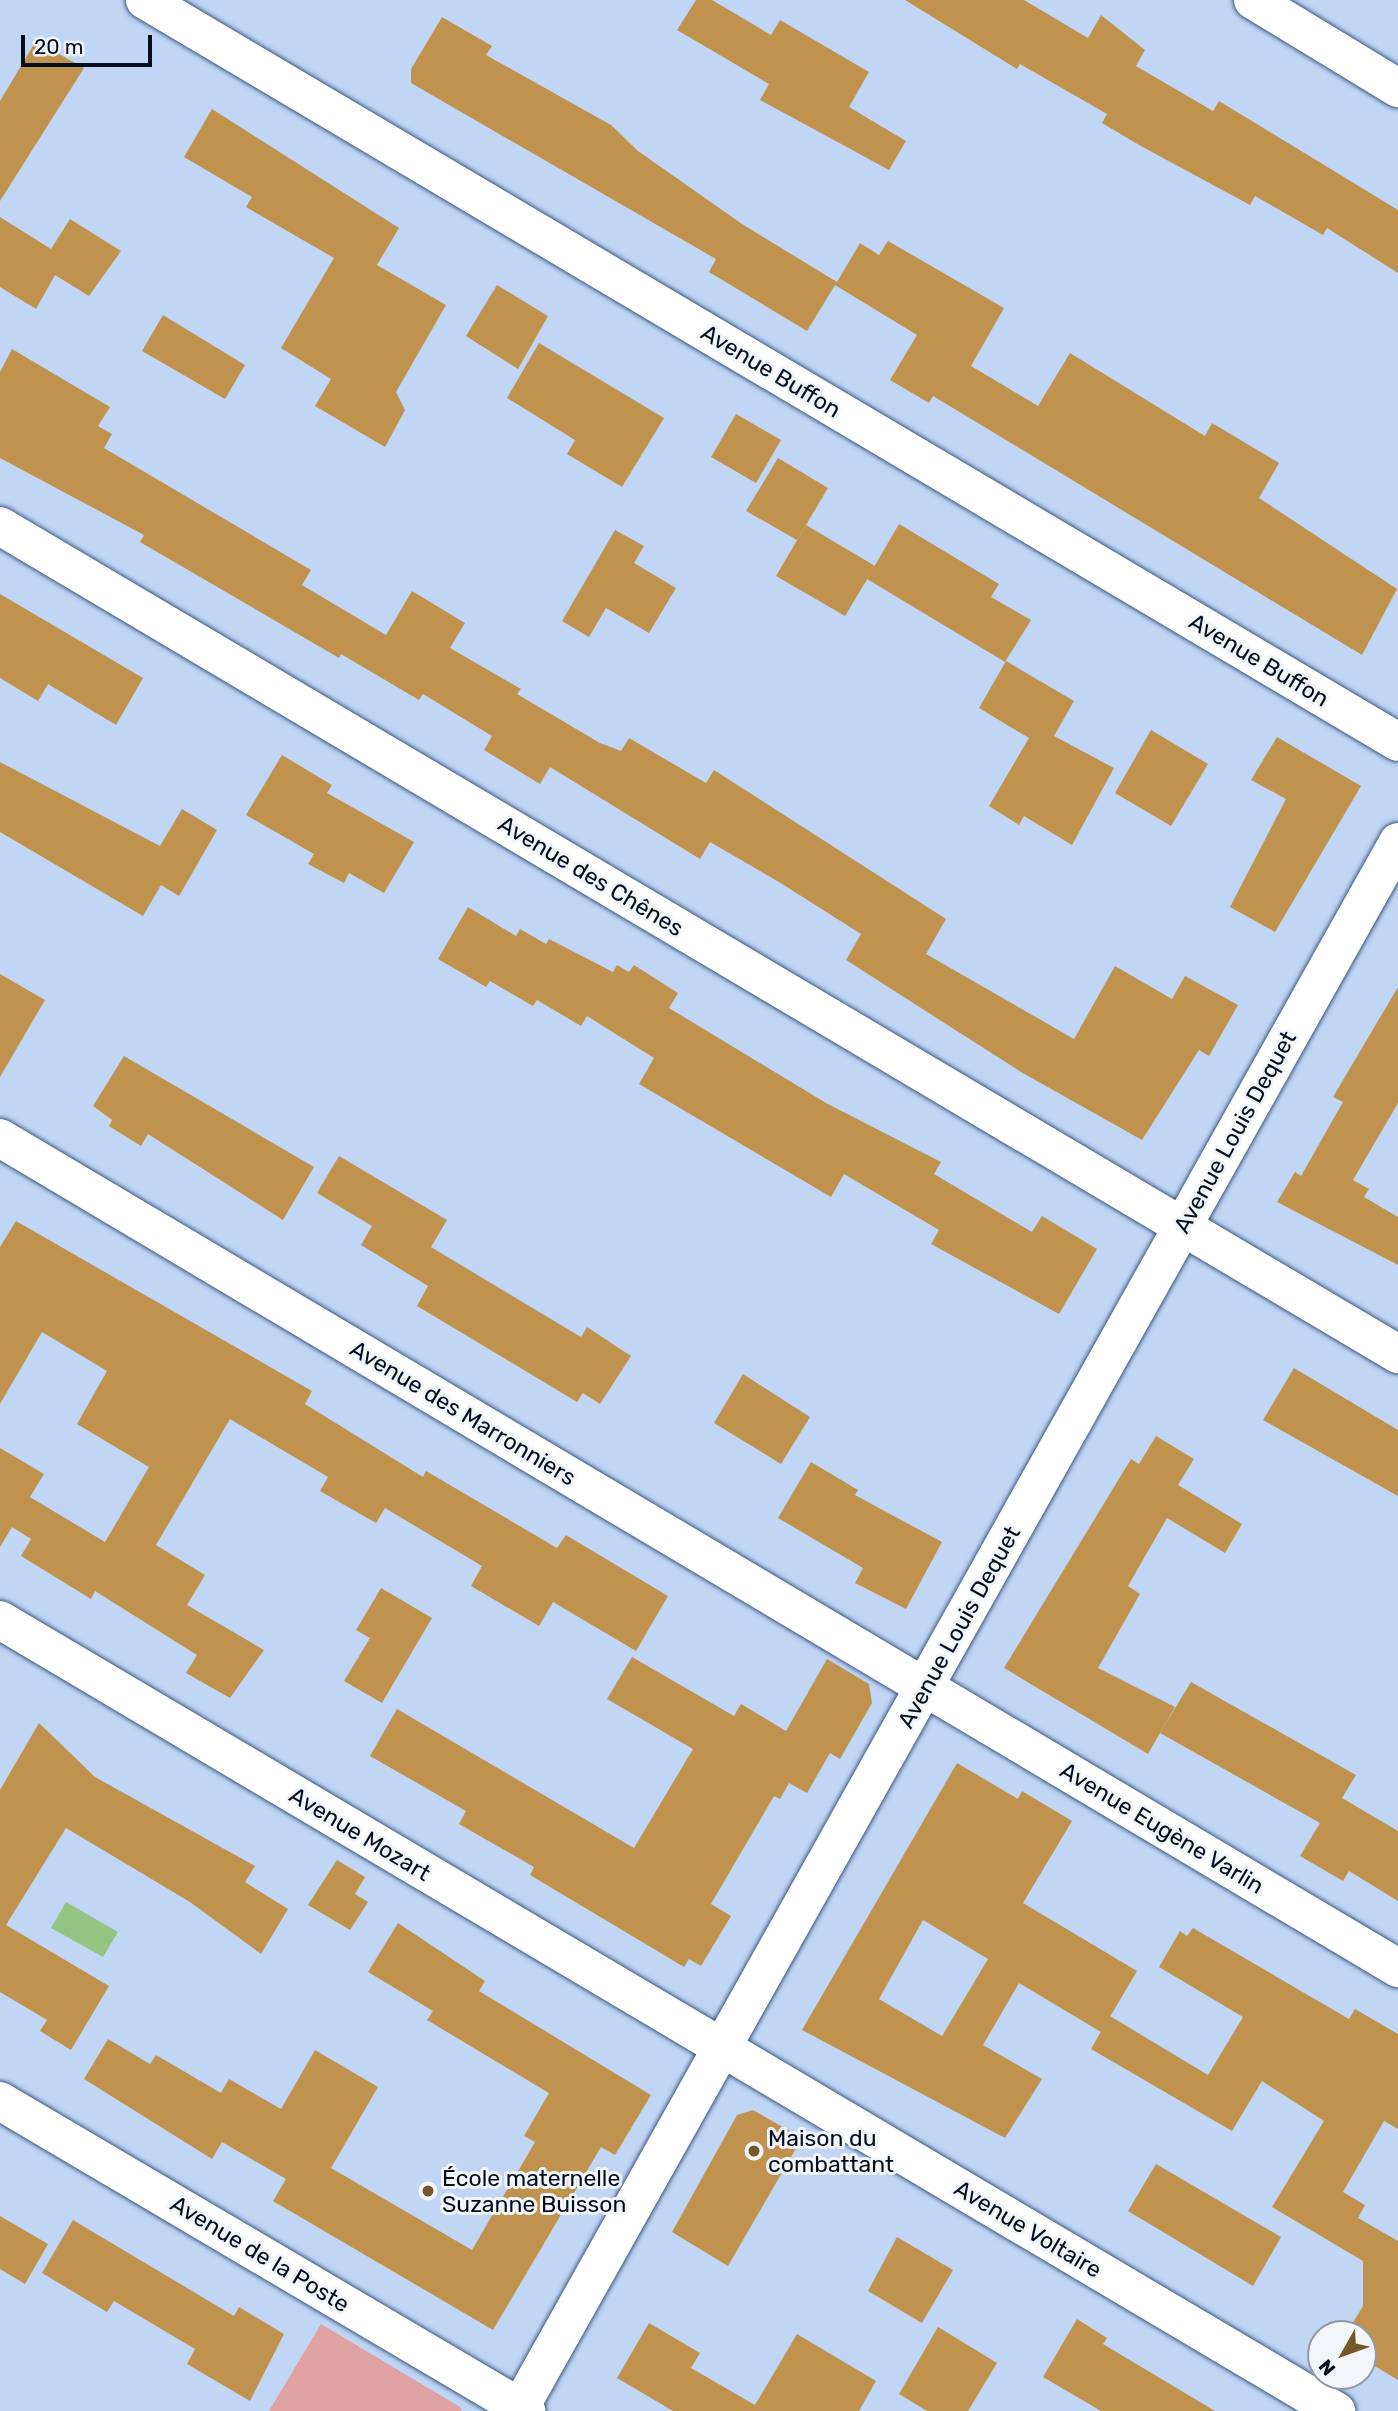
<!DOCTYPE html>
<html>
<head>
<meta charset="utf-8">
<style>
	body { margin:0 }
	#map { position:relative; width:1398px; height:2411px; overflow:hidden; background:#c1d6f5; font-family:Rubik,sans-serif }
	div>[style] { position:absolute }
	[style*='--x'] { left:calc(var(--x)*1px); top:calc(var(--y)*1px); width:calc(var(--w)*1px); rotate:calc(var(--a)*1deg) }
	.green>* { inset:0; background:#e0a1a3 }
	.water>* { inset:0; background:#94c483 }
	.building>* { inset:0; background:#bf934e }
	.roads { filter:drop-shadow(0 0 2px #395783) drop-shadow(0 0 2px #395783) }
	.street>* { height:38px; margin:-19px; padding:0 19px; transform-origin:19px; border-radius:19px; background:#fff }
	.secondary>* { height:38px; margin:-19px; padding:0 19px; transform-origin:19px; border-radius:19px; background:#fff }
	.dots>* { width:19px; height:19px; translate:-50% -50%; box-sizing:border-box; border:4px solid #f2f6fb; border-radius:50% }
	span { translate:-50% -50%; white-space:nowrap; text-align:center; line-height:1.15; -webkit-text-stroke:6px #f2f6fb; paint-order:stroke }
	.street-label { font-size:23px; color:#030d1e }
	.poi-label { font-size:23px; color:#030d1e }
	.left { translate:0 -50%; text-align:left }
	.north { position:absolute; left:1307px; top:2320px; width:70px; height:70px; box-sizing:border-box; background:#f2f6fb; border:2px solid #9299a3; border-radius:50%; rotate:230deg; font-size:19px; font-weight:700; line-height:28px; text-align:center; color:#030d1e }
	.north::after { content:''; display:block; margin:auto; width:24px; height:32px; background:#74582a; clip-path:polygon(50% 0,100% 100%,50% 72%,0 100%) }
	.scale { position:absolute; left:21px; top:35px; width:131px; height:32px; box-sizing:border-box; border:4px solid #030d1e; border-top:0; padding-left:9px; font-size:21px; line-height:24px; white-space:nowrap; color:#030d1e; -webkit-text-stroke:5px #f2f6fb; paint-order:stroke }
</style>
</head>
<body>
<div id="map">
	<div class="green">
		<div style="clip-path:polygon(321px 2324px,460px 2407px,462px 2411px,269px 2411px)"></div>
	</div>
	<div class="water">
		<div style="clip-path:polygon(66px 1902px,118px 1932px,103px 1957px,51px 1928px)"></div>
	</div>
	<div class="building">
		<div style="clip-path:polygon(696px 0,712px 0,771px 35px,780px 20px,869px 72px,849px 107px,906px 141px,889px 170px,760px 100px,769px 84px,677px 30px)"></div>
		<div style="clip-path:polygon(905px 0,1024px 0,1088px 38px,1101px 15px,1145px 50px,1136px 66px,1213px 111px,1219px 101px,1398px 210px,1398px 273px,1327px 228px,1323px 235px,1255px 196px,1250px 205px,1139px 145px,1102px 123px,1107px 114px,1020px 64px,1017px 69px)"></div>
		<div style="clip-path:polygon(442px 17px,492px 46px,486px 55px,611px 125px,638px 151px,742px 224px,837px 282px,860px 243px,879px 255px,888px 241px,1004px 308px,971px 366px,1038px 406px,1070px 353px,1205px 436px,1212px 423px,1279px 463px,1259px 498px,1397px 589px,1362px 655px,933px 396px,929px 403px,890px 380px,917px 335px,835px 285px,807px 331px,709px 272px,716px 259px,411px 83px,411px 69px)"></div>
		<div style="clip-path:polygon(36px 41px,84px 68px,0 201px,0 101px)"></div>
		<div style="clip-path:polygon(212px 109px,399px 228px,377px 265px,446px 305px,396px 392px,405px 410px,385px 447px,315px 406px,331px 379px,281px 348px,334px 258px,246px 207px,252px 197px,184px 157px)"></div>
		<div style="clip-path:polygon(0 217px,51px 249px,70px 219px,121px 251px,89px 296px,55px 275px,36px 309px,0 287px)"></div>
		<div style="clip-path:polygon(497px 285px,548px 316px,518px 369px,466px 336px)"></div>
		<div style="clip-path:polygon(163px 315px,245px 365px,225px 399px,142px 351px)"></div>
		<div style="clip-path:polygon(539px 343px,664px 418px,622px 487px,567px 454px,575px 440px,507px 398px)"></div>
		<div style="clip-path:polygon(12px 349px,110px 407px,98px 426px,112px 434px,104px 448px,311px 570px,302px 585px,386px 635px,412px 591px,465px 623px,450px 648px,521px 689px,517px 694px,600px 743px,621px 751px,629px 738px,706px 783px,714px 770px,946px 919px,926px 954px,1074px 1039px,1115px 966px,1172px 999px,1185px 976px,1238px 1005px,1209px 1056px,1199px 1050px,1142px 1140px,1021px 1072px,846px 960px,861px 934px,779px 882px,710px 842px,700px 859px,550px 767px,540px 784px,484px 750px,492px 736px,423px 694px,419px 700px,341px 654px,339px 658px,140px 542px,144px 535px,0 458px,0 372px)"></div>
		<div style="clip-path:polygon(736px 414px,781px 440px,756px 483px,711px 457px)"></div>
		<div style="clip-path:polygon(778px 458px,828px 488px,797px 540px,746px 511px)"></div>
		<div style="clip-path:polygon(899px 524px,999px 584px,991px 597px,1031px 620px,1005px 662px,867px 579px)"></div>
		<div style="clip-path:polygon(806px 525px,875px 566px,845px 616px,776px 576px)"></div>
		<div style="clip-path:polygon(615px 530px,644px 546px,634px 563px,676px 588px,649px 633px,606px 608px,589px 637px,562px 621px)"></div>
		<div style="clip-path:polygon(0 594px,143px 678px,116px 725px,48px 684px,38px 701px,0 678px)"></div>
		<div style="clip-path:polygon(1006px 661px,1074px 701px,1054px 736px,1114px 768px,1072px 845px,1024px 816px,1019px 825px,989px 806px,1029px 738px,979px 708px)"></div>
		<div style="clip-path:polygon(1151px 730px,1208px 764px,1171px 826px,1115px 793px)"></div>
		<div style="clip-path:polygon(1277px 737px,1361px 786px,1275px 932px,1230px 907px,1286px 799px,1251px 780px)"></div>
		<div style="clip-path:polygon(282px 755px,332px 785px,327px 793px,414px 842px,384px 893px,349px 873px,344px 883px,308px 864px,314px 854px,246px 815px)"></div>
		<div style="clip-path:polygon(0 762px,160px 846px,182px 809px,217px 830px,179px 896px,161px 885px,143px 916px,0 832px)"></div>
		<div style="clip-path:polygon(468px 907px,516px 936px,520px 929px,546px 944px,549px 939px,613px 972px,617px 965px,629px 972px,634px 965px,678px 993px,669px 1008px,826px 1103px,941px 1162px,934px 1174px,1032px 1232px,1042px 1216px,1097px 1249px,1059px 1314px,931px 1244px,939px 1230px,844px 1174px,831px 1197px,639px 1084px,654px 1058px,587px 1016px,581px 1026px,537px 1000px,533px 1006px,490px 981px,486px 987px,438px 959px)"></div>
		<div style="clip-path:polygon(0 974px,45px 1000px,0 1077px)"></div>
		<div style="clip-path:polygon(1398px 987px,1398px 1103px,1353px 1180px,1369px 1189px,1364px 1197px,1398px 1217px,1398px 1265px,1277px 1202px,1295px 1172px,1301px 1176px,1343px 1102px,1333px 1097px)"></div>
		<div style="clip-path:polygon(124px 1056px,314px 1167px,283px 1220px,148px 1134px,141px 1146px,109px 1126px,112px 1120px,93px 1106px)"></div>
		<div style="clip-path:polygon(339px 1156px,447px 1220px,431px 1247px,581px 1337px,587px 1327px,631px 1356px,600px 1404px,583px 1393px,577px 1402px,417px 1306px,428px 1286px,361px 1245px,372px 1226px,317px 1193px)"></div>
		<div style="clip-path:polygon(16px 1221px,312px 1391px,305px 1404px,423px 1477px,426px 1471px,557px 1548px,566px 1535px,668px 1596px,636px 1651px,553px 1602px,539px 1626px,471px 1586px,482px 1566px,385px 1508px,376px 1523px,320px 1491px,328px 1477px,230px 1419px,156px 1545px,205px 1575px,187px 1605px,264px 1650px,230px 1698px,186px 1673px,197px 1655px,95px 1591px,91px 1599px,21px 1556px,31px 1539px,12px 1527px,0 1547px,0 1448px,44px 1474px,30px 1497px,105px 1542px,149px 1467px,77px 1424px,107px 1371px,42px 1332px,0 1404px,0 1247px)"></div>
		<div style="clip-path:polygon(1294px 1368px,1398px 1430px,1398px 1496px,1263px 1420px)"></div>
		<div style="clip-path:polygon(743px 1374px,810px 1417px,781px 1464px,714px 1423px)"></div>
		<div style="clip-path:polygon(1156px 1436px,1194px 1459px,1178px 1485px,1242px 1524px,1225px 1553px,1167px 1518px,1128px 1586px,1140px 1594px,1098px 1668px,1175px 1707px,1148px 1754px,1004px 1668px,1131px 1459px,1139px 1464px)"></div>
		<div style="clip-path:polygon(811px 1462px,858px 1490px,855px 1495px,942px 1542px,906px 1609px,855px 1583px,863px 1568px,778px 1518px)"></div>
		<div style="clip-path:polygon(381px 1588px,432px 1618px,382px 1703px,344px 1681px,370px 1638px,356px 1630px)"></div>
		<div style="clip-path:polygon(632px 1657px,734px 1716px,741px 1704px,786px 1731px,827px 1659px,869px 1684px,872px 1703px,840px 1759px,830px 1753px,807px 1793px,789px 1783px,780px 1799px,774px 1796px,711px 1904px,731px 1916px,701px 1966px,689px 1959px,684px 1967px,530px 1875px,534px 1867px,459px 1824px,466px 1811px,370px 1756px,397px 1709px,634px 1848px,693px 1749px,607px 1699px)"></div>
		<div style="clip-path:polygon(1191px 1682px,1356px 1775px,1342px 1798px,1398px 1831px,1398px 1901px,1349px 1871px,1343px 1881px,1300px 1856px,1320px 1823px,1160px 1733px)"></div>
		<div style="clip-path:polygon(39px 1723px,95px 1777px,255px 1866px,245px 1882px,288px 1909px,261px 1954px,190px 1902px,66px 1828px,6px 1925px,109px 1986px,71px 2050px,40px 2031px,47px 2020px,0 1992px,0 1790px)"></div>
		<div style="clip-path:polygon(evenodd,957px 1763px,1018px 1799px,1022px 1791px,1072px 1821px,1023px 1903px,1137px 1971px,1101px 2032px,1019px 1983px,983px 2045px,1042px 2079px,1005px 2138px,802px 2030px,957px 1763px,923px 1920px,988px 1959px,942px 2036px,879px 1999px,923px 1920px)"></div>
		<div style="clip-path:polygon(337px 1860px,365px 1877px,355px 1894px,368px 1902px,350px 1930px,308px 1905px)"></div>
		<div style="clip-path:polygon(398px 1923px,485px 1981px,479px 1991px,651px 2095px,615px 2155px,601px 2147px,493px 2330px,273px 2201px,286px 2179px,222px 2142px,212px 2159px,84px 2079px,108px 2039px,150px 2064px,156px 2055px,221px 2093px,229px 2079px,281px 2109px,315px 2050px,378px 2087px,331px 2168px,472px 2250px,535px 2142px,524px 2136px,549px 2093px,427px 2020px,433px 2011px,368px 1972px)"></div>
		<div style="clip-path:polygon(1193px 1928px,1349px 2019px,1355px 2009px,1398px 2034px,1398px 2129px,1384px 2121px,1343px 2192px,1365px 2205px,1358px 2218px,1398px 2241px,1398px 2380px,1363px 2359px,1363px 2334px,1346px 2334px,1363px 2306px,1363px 2261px,1272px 2207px,1324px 2121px,1262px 2081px,1232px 2131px,1091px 2049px,1110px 2016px,1208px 2075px,1243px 2017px,1159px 1967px,1180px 1931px,1187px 1936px)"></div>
		<div style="clip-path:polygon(753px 2110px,802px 2138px,728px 2266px,672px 2232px,737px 2115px)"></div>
		<div style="clip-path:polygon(1156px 2164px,1281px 2237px,1253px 2286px,1128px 2211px)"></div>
		<div style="clip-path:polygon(0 2216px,48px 2244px,25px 2284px,0 2269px)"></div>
		<div style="clip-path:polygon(73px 2220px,234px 2316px,239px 2307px,284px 2334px,250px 2401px,187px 2364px,195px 2349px,114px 2301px,107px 2312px,42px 2273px)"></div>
		<div style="clip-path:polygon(897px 2237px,953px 2270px,922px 2323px,868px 2291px)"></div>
		<div style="clip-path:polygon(1077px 2319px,1107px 2338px,1103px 2344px,1215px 2411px,1101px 2411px,1043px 2377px)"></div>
		<div style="clip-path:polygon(649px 2323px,700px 2353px,691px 2368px,755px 2405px,797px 2334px,876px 2381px,859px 2411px,673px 2411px,617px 2378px)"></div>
		<div style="clip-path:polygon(938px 2327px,997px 2363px,968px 2411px,927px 2411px,899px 2394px)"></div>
	</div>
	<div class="roads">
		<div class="street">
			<div style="--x:145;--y:0;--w:1456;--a:30.63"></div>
			<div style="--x:0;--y:526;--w:1625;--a:30.64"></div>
			<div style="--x:0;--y:1138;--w:1626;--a:30.7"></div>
			<div style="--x:0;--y:1620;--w:1553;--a:30.63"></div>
			<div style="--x:0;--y:2101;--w:611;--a:30.51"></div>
			<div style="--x:518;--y:2411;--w:1799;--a:-60.71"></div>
		</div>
		<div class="secondary">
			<div style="--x:1253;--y:0;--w:170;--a:31.3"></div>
		</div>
	</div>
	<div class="dots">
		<div style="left:754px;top:2151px;background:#74582a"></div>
		<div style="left:428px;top:2191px;background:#74582a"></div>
	</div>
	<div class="street-label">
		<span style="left:771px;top:371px;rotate:31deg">Avenue Buffon</span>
		<span style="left:1259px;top:660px;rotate:31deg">Avenue Buffon</span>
		<span style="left:591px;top:876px;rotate:31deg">Avenue des Chênes</span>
		<span style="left:1235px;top:1132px;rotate:-61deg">Avenue Louis Dequet</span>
		<span style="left:463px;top:1413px;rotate:31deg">Avenue des Marronniers</span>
		<span style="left:959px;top:1627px;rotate:-61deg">Avenue Louis Dequet</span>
		<span style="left:1162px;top:1828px;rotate:31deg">Avenue Eugène Varlin</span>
		<span style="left:360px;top:1834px;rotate:31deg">Avenue Mozart</span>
		<span style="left:1028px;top:2229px;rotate:31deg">Avenue Voltaire</span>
		<span style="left:260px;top:2254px;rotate:31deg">Avenue de la Poste</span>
	</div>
	<div class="poi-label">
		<span class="left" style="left:768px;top:2151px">Maison du<br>combattant</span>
		<span class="left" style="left:442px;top:2191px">École maternelle<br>Suzanne Buisson</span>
	</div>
	<div class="north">N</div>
	<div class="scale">20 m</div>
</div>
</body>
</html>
